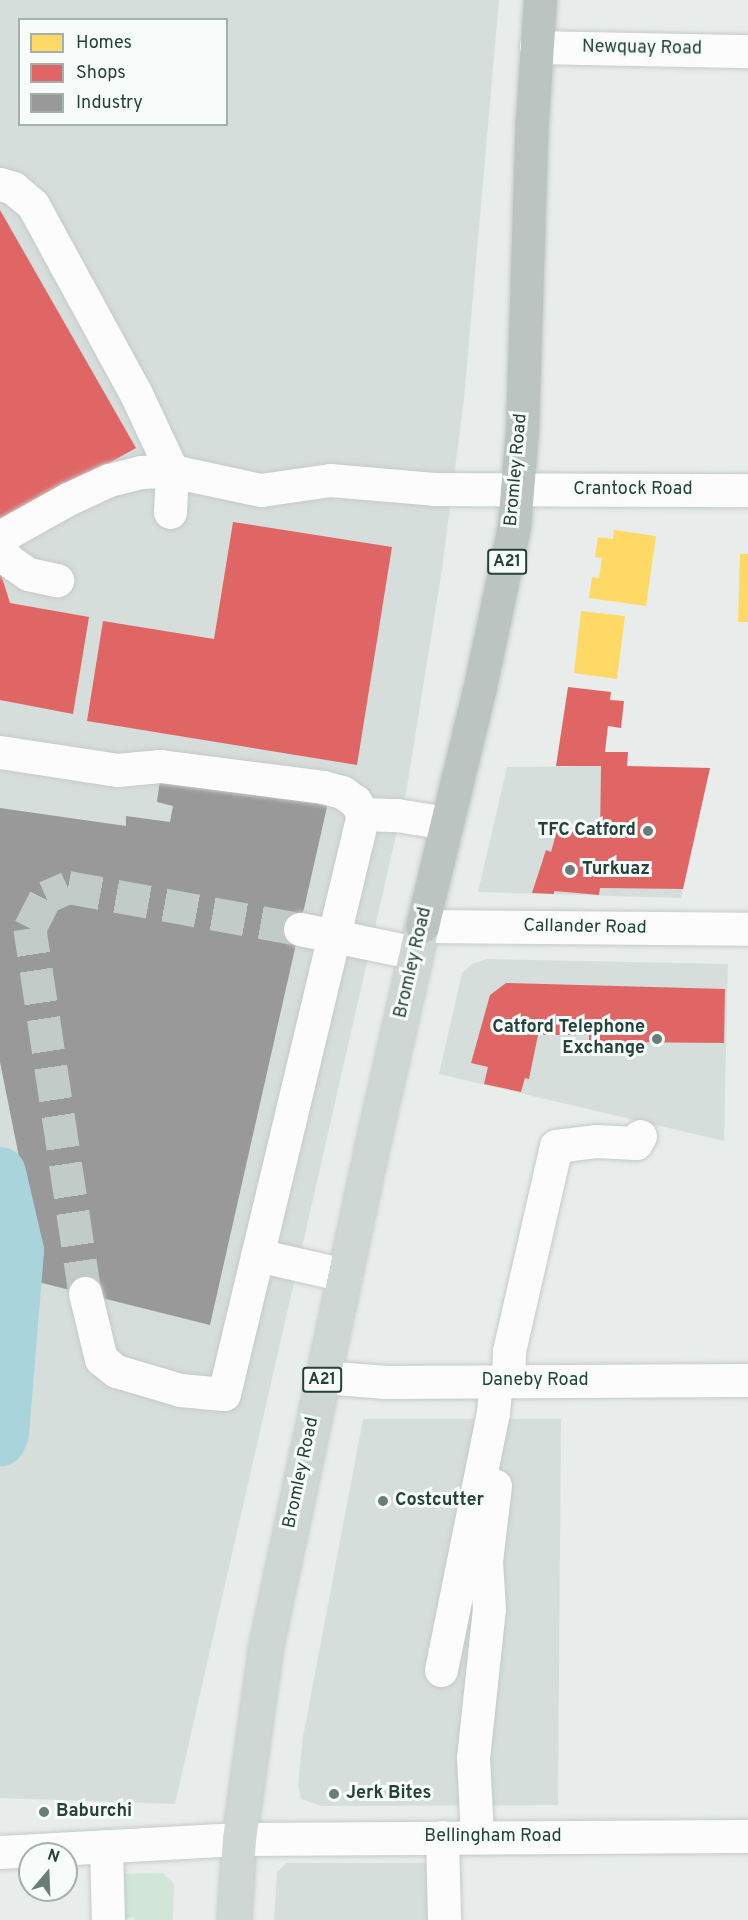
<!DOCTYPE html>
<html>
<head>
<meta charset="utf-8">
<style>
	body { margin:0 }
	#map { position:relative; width:748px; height:1920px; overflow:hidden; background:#e8edeb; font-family:Overpass,sans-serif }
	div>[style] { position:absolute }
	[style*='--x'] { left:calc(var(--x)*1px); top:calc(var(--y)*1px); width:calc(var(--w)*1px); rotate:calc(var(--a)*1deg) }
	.built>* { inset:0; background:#d6dedb }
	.green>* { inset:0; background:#d1e6d8 }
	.homes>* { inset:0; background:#ffd966 }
	.shops>* { inset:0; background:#e06666 }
	.industry>* { inset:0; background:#999 }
	.river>* { height:52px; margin:-26px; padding:0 26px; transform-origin:26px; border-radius:26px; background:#a9d4db }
	.minor-tunnel>* { height:33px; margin-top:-16.5px; transform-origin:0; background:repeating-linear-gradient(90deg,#c1cbc8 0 33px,transparent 0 49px) }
	.roads { filter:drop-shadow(0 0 2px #c5cac8) drop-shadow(0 0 2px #c5cac8) }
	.minor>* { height:33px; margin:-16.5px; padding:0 16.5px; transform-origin:16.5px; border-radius:16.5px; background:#fcfcfc }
	.major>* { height:33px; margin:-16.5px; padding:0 16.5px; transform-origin:16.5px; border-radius:16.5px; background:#cfd7d5 }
	.highway>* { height:33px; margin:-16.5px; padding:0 16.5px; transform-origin:16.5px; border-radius:16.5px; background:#bcc4c2 }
	.dots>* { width:16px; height:16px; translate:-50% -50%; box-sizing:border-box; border:3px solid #f7fbf9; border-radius:50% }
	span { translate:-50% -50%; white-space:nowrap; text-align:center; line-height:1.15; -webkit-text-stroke:6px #f7fbf9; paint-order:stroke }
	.shield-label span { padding:2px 4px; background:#f7fbf9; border:2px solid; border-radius:4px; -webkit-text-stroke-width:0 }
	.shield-label { font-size:16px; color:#24423a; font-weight:700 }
	.street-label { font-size:18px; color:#24423a }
	.poi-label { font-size:18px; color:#24423a; font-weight:700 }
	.right { translate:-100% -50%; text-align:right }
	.left { translate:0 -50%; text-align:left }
	.legend { position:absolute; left:18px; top:18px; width:210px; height:108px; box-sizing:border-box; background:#f7fbf9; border:2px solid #a3b1ad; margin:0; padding:8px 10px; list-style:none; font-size:18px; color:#24423a }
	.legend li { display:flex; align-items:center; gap:12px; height:30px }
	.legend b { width:30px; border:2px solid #a3b1ad }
	.north { position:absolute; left:18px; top:1842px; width:60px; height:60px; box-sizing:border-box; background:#f7fbf9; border:2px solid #a3b1ad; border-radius:50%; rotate:19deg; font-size:16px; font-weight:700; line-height:24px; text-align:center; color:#24423a }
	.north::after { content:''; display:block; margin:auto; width:21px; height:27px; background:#697e78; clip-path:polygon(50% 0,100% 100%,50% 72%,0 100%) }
</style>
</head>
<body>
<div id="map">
	<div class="built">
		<div style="clip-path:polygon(evenodd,0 0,499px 0,464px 399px,442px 569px,407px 787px,175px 1804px,0 1798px,0 0,20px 20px,226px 20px,226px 124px,20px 124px,20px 20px)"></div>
		<div style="clip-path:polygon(601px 766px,710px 768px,681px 898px,478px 892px,507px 767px)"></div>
		<div style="clip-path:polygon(487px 959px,728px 964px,724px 1141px,439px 1074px,462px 973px,472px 964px)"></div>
		<div style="clip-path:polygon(363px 1419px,561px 1419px,558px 1805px,322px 1806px,301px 1799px,298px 1785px,303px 1737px)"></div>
		<div style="clip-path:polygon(287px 1863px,442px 1863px,447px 1920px,274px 1920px,277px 1872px)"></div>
	</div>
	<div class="green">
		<div style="clip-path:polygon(163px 1873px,174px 1884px,173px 1920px,135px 1920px,134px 1917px,112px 1920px,114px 1874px)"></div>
	</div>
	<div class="homes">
		<div style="clip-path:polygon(614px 530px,656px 536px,646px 606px,589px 598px,592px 577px,599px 578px,602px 558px,595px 557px,598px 537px,613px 539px)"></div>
		<div style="clip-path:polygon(740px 554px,748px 554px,748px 622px,738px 622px)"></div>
		<div style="clip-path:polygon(581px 611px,625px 616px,617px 679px,574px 673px)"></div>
	</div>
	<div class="shops">
		<div style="clip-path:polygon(0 210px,136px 448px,0 524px)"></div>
		<div style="clip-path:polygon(233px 522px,392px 547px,357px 765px,87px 721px,103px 621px,214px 639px)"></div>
		<div style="clip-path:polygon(0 571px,10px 603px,89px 617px,73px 714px,0 700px)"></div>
		<div style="clip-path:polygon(568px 687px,611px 692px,610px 700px,624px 701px,621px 728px,608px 726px,605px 752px,628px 752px,627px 766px,710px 768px,683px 889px,600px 888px,599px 895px,554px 891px,554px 894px,532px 893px,546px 850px,551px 852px,558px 827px,600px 836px,601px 766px,556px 766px)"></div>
		<div style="clip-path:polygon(506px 983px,725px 989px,724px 1043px,614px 1042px,613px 1053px,589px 1054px,589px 1035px,538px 1035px,529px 1079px,525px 1078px,521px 1092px,484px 1084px,488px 1067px,471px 1063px,490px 995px)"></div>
	</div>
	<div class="industry">
		<div style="clip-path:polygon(161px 772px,329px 798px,210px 1325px,30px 1280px,27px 1197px,0 1062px,0 808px,126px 826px,126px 816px,170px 822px,173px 806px,157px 802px)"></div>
	</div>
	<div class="river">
		<div style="--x:0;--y:1173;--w:80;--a:77"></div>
		<div style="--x:18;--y:1251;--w:183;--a:94.7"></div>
		<div style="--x:3;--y:1433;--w:8;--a:113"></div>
	</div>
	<div class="minor-tunnel">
		<div style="--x:85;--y:1293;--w:369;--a:-98.6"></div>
		<div style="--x:30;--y:928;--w:35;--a:-63"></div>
		<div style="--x:46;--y:897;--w:24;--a:-24"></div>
		<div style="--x:68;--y:887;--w:236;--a:10.3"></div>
	</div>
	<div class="roads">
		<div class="minor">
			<div style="--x:536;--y:47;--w:212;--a:1.1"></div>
			<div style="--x:0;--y:184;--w:14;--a:17"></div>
			<div style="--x:13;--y:188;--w:26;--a:40"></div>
			<div style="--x:33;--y:205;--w:215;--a:61.4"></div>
			<div style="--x:136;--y:394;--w:85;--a:64.9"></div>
			<div style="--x:172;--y:471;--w:41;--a:92.8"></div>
			<div style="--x:0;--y:537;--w:78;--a:-29.2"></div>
			<div style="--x:68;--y:499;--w:45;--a:-24.9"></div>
			<div style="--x:109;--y:480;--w:32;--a:-14"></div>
			<div style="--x:140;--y:472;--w:32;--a:-2"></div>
			<div style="--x:172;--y:471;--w:91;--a:12.1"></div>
			<div style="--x:261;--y:490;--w:70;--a:-8.2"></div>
			<div style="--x:330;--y:480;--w:104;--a:4.9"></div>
			<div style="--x:434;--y:489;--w:314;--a:0.2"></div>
			<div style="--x:0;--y:548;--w:14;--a:56"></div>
			<div style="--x:8;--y:560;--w:24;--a:35"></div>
			<div style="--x:28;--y:574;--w:30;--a:12"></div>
			<div style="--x:0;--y:752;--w:118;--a:8.7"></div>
			<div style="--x:117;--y:770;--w:43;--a:-5.3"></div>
			<div style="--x:160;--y:766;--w:164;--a:7.3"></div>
			<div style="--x:323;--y:787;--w:20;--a:15"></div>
			<div style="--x:342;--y:792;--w:16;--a:35"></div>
			<div style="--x:355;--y:801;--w:15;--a:58"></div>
			<div style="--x:422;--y:926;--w:326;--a:0.5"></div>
			<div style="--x:300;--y:929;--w:118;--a:11.7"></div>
			<div style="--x:257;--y:1255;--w:90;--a:12.8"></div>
			<div style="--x:85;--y:1293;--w:68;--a:76.4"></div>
			<div style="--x:101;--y:1359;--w:19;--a:39"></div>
			<div style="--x:116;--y:1371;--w:67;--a:16.5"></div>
			<div style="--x:180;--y:1390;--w:44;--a:5.2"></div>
			<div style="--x:224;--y:1394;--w:596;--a:-76.52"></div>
			<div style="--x:363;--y:814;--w:34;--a:2"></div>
			<div style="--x:397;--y:815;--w:50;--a:9.3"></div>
			<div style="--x:323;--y:1377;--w:63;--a:4.5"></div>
			<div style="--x:386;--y:1382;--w:362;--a:-0.3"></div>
			<div style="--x:508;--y:1381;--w:30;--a:-88"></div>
			<div style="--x:509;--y:1351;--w:210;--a:-77.1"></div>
			<div style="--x:556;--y:1146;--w:39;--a:-7"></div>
			<div style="--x:595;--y:1141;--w:41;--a:2.8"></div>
			<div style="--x:636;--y:1143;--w:8;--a:-60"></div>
			<div style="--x:441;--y:1670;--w:262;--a:-78.6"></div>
			<div style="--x:493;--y:1413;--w:32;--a:-85"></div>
			<div style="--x:477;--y:1836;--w:78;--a:-92.9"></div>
			<div style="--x:473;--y:1758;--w:150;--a:-83.9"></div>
			<div style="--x:489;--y:1609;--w:48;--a:-93.6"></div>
			<div style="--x:486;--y:1561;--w:76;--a:-83.2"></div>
			<div style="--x:442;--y:1837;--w:83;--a:88.6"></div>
			<div style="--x:106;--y:1846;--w:74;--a:88.5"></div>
			<div style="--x:0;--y:1852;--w:239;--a:-3.1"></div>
			<div style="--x:239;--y:1839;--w:509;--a:-0.34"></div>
		</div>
		<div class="major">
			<div style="--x:234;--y:1920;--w:81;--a:-86.5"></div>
			<div style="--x:239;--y:1839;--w:196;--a:-82.1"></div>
			<div style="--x:266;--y:1645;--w:519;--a:-78"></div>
			<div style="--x:374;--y:1137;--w:216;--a:-77.2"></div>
		</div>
		<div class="highway">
			<div style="--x:422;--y:926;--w:242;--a:-76.4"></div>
			<div style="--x:479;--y:691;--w:169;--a:-78"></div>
			<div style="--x:514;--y:526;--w:96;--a:-85.2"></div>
			<div style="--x:522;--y:430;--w:310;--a:-88.2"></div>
			<div style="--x:532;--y:120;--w:120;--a:-86.2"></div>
		</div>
	</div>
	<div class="dots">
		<div style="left:648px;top:831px;background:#697e78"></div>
		<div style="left:570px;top:870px;background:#697e78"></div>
		<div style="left:657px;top:1039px;background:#697e78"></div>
		<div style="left:383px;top:1501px;background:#697e78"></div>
		<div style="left:334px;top:1794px;background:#697e78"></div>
		<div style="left:44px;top:1812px;background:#697e78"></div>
	</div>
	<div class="shield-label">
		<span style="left:507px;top:562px">A21</span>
		<span style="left:322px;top:1380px">A21</span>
	</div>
	<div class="street-label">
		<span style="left:642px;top:49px;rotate:1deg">Newquay Road</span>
		<span style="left:517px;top:470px;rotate:-85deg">Bromley Road</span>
		<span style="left:633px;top:490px">Crantock Road</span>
		<span style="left:585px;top:928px;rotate:1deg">Callander Road</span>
		<span style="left:414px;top:963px;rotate:-77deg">Bromley Road</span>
		<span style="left:535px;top:1381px">Daneby Road</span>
		<span style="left:302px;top:1473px;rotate:-78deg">Bromley Road</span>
		<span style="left:493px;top:1837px">Bellingham Road</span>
	</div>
	<div class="poi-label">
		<span class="right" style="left:636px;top:831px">TFC Catford</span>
		<span class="left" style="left:582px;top:870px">Turkuaz</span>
		<span class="right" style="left:645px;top:1039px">Catford Telephone<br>Exchange</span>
		<span class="left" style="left:395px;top:1501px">Costcutter</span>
		<span class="left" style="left:346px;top:1794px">Jerk Bites</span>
		<span class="left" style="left:56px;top:1812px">Baburchi</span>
	</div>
	<ul class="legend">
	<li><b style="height:16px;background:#ffd966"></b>Homes</li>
	<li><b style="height:16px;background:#e06666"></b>Shops</li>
	<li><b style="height:16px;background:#999"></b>Industry</li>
	</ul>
	<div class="north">N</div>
</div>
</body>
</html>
